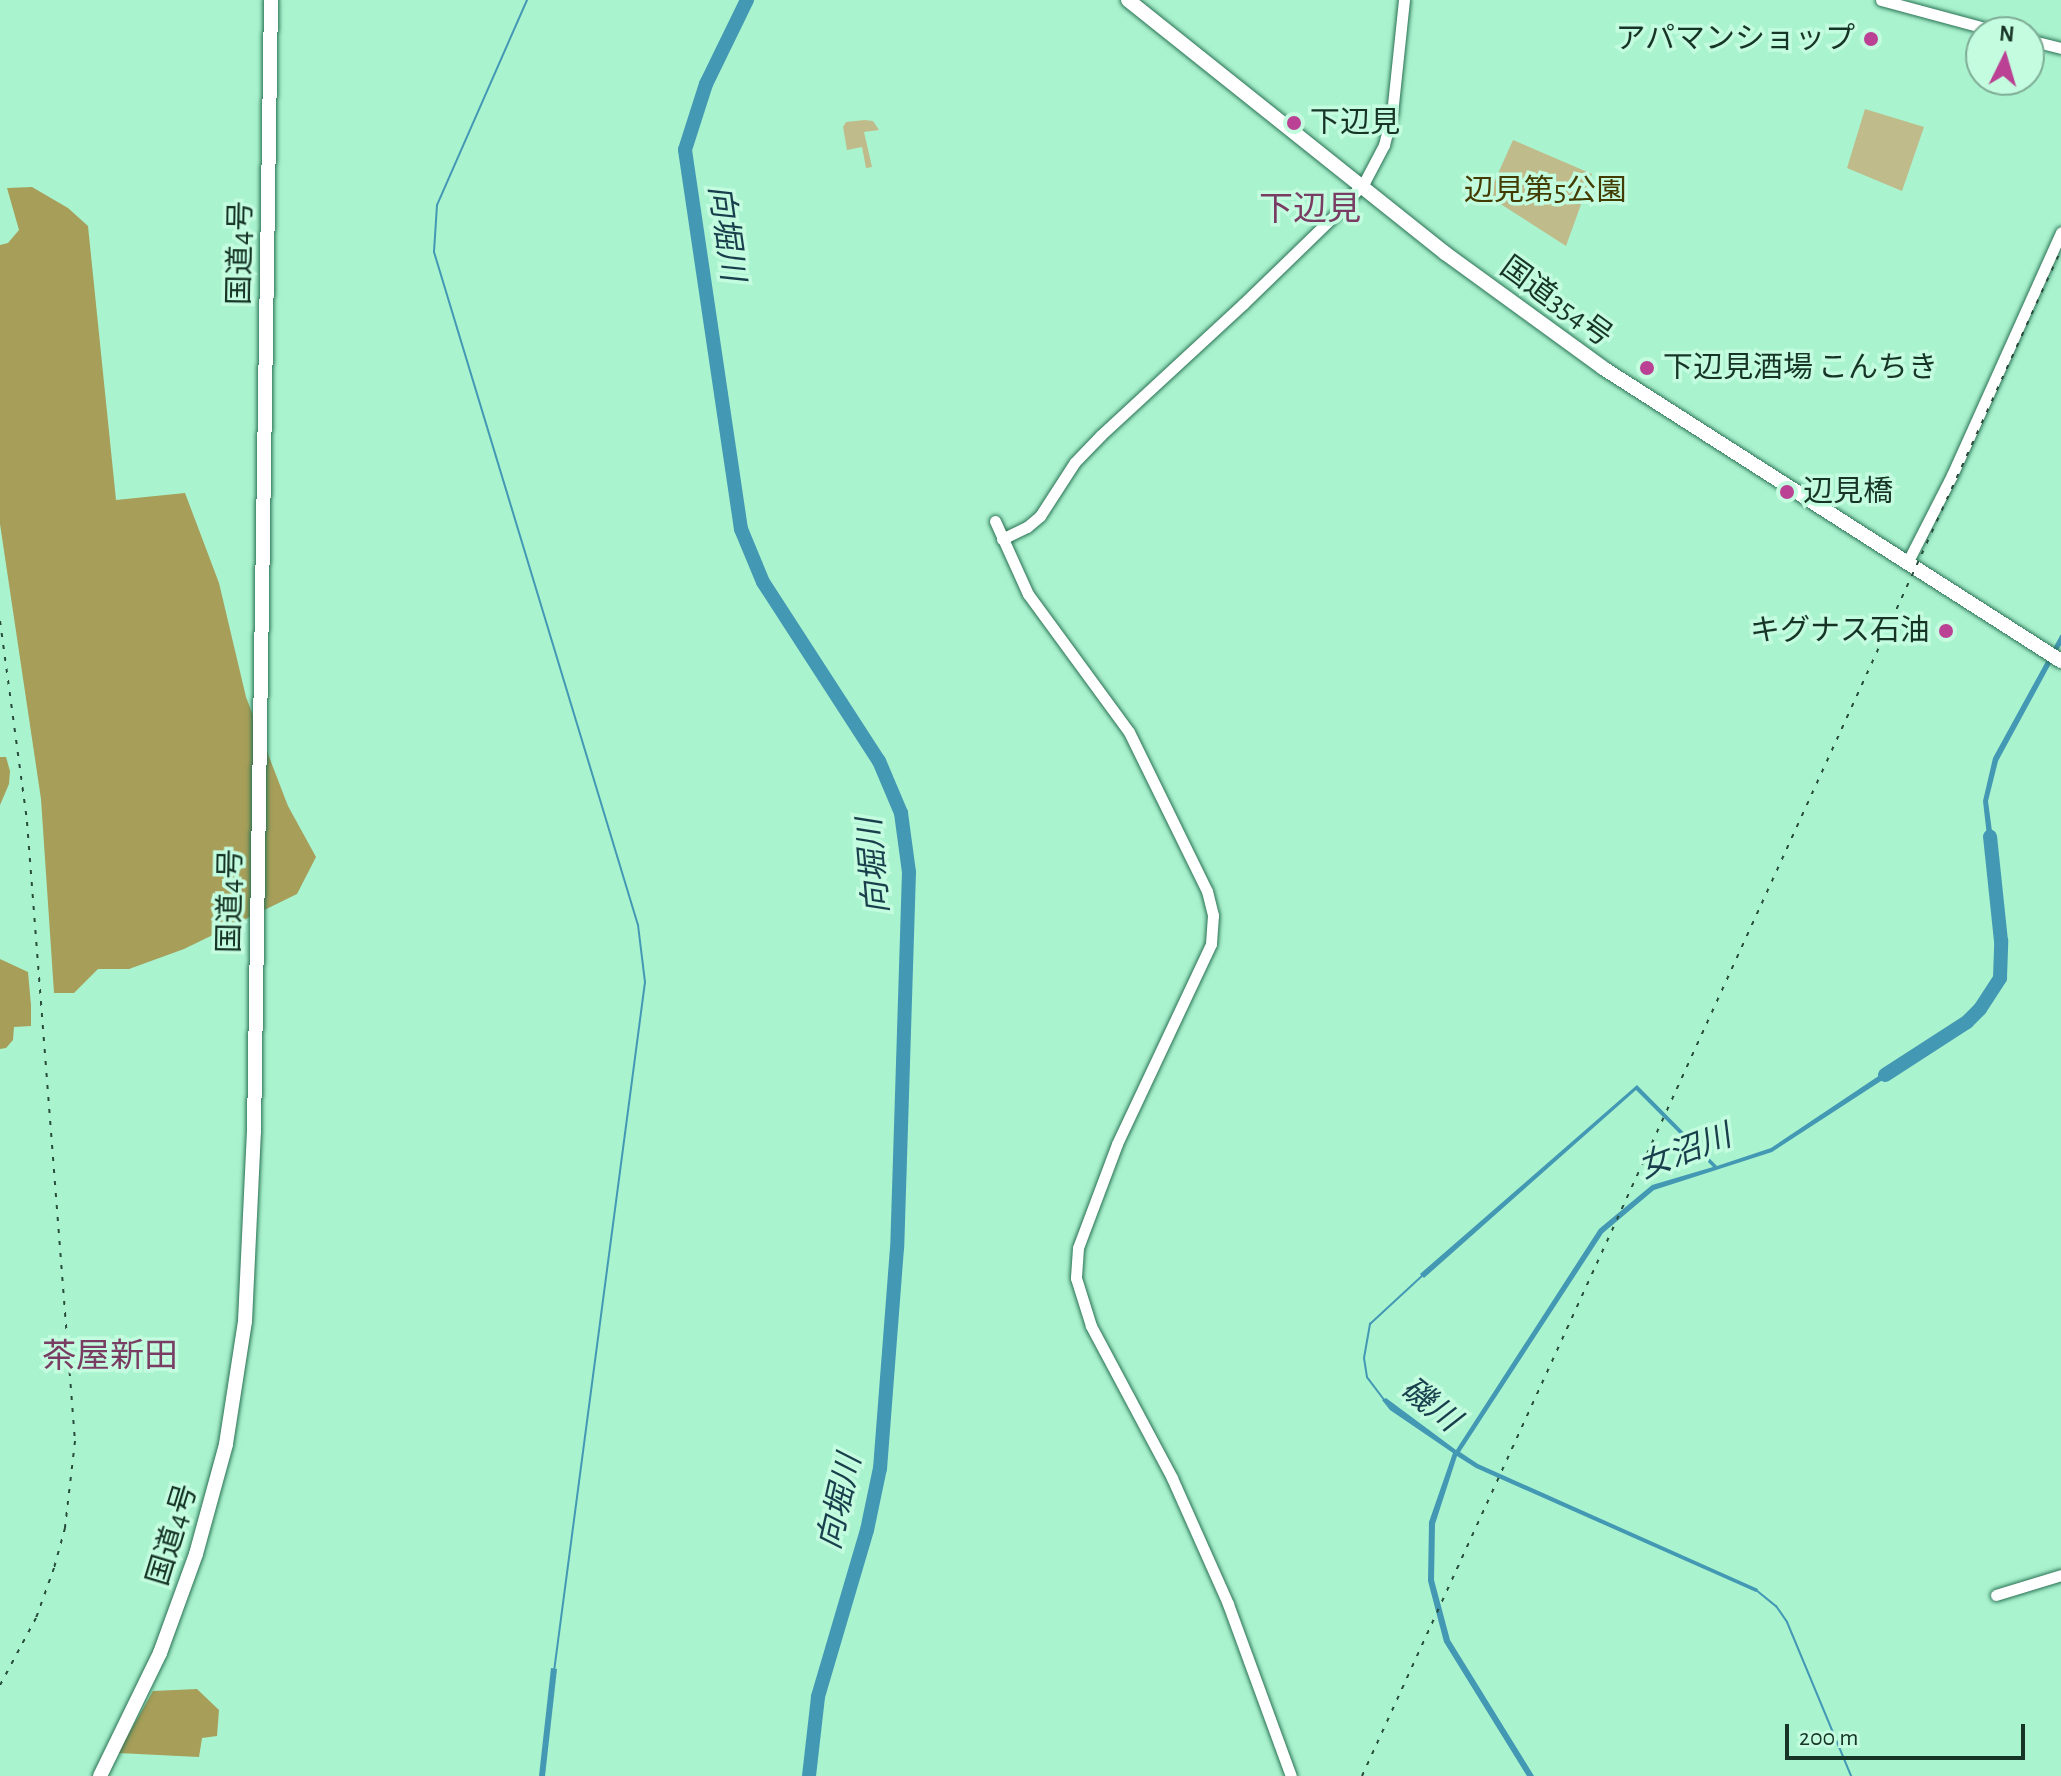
<!DOCTYPE html>
<html>
<head>
<meta charset="utf-8">
<style>
	body { margin:0 }
	#map { position:relative; width:2061px; height:1776px; overflow:hidden; background:#aaf3cf; font-family:"Alegreya Sans","Noto Sans JP",sans-serif }
	div>[style] { position:absolute }
	[style*='--x'] { left:calc(var(--x)*1px); top:calc(var(--y)*1px); width:calc(var(--w)*1px); rotate:calc(var(--a)*1deg) }
	.green>* { inset:0; background:#c0bb8b }
	.forest>* { inset:0; background:#a69e59 }
	.water>* { inset:0; background:#4398b4 }
	.stream>* { height:2px; margin:-1px; padding:0 1px; transform-origin:1px; border-radius:1px; background:#4398b4 }
	.river>* { height:14px; margin:-7px; padding:0 7px; transform-origin:7px; border-radius:7px; background:#4398b4 }
	.roads { filter:drop-shadow(0 0 2px #297153) drop-shadow(0 0 2px #297153) }
	.tertiary>* { height:11px; margin:-5.5px; padding:0 5.5px; transform-origin:5.5px; border-radius:5.5px; background:#fff }
	.trunk>* { height:14px; margin:-7px; padding:0 7px; transform-origin:7px; border-radius:7px; background:#fff }
	.rail>* { height:2px; margin-top:-1px; transform-origin:0; background:repeating-linear-gradient(90deg,#284c3b 0 4px,transparent 0 12px) }
	.dots>* { width:22px; height:22px; translate:-50% -50%; box-sizing:border-box; border:4px solid #c3fcdf; border-radius:50% }
	span { translate:-50% -50%; white-space:nowrap; text-align:center; line-height:1.15; -webkit-text-stroke:7px #c3fcdf; paint-order:stroke }
	.poi-label { font-size:30px; color:#173527 }
	.right { translate:-100% -50%; text-align:right }
	.left { translate:0 -50%; text-align:left }
	.park-label { font-size:30px; color:#433c02 }
	.street-label { font-size:30px; color:#173527 }
	.water-label { font-size:32px; color:#193f4c; font-style:italic }
	.quarter-label { font-size:34px; color:#793c63 }
	.north { position:absolute; left:1965px; top:16px; width:80px; height:80px; box-sizing:border-box; background:#c3fcdf; border:2px solid #7eac95; border-radius:50%; rotate:5deg; font-size:22px; font-weight:700; line-height:32px; text-align:center; color:#173527 }
	.north::after { content:''; display:block; margin:auto; width:28px; height:36px; background:#ba4193; clip-path:polygon(50% 0,100% 100%,50% 72%,0 100%) }
	.scale { position:absolute; left:1785px; top:1724px; width:240px; height:36px; box-sizing:border-box; border:4px solid #173527; border-top:0; padding-left:10px; font-size:24px; line-height:28px; white-space:nowrap; color:#173527; -webkit-text-stroke:6px #c3fcdf; paint-order:stroke }
</style>
</head>
<body>
<div id="map">
	<div class="green">
		<div style="clip-path:polygon(1865px 109px,1924px 127px,1902px 191px,1847px 168px)"></div>
		<div style="clip-path:polygon(865px 120px,873px 121px,879px 130px,864px 132px,872px 167px,866px 168px,862px 147px,847px 150px,843px 127px,846px 122px)"></div>
		<div style="clip-path:polygon(1513px 140px,1592px 174px,1566px 246px,1488px 196px)"></div>
	</div>
	<div class="forest">
		<div style="clip-path:polygon(32px 187px,68px 208px,88px 226px,116px 500px,185px 493px,219px 583px,246px 697px,288px 806px,316px 857px,297px 894px,184px 949px,129px 969px,98px 969px,74px 993px,54px 993px,41px 799px,0 524px,0 245px,8px 243px,19px 230px,7px 188px)"></div>
		<div style="clip-path:polygon(0 757px,6px 757px,10px 771px,9px 784px,0 805px)"></div>
		<div style="clip-path:polygon(0 959px,28px 972px,31px 1005px,31px 1026px,14px 1027px,13px 1040px,6px 1048px,0 1049px)"></div>
		<div style="clip-path:polygon(197px 1689px,219px 1710px,217px 1736px,202px 1738px,199px 1757px,118px 1753px,153px 1691px)"></div>
	</div>
	<div class="water">
		<div style="clip-path:polygon(2061px 634px,2061px 645px,1998px 761px,1988px 801px,1995px 854px,1989px 854px,1983px 801px,1993px 758px)"></div>
		<div style="clip-path:polygon(1898px 1063px,1901px 1068px,1772px 1152px,1654px 1190px,1603px 1233px,1460px 1452px,1478px 1464px,1758px 1589px,1756px 1592px,1476px 1468px,1457px 1456px,1435px 1524px,1434px 1580px,1450px 1640px,1534px 1776px,1527px 1776px,1444px 1642px,1428px 1581px,1429px 1522px,1453px 1453px,1390px 1410px,1382px 1400px,1386px 1398px,1456px 1450px,1599px 1229px,1652px 1185px,1713px 1167px,1636px 1090px,1424px 1278px,1420px 1274px,1637px 1085px,1717px 1166px,1771px 1148px)"></div>
		<div style="clip-path:polygon(551px 1668px,557px 1669px,545px 1776px,539px 1776px)"></div>
	</div>
	<div class="stream">
		<div style="--x:527;--y:0;--w:224;--a:113.7"></div>
		<div style="--x:437;--y:205;--w:47;--a:93.7"></div>
		<div style="--x:434;--y:252;--w:703;--a:73.14"></div>
		<div style="--x:638;--y:925;--w:57;--a:83"></div>
		<div style="--x:645;--y:982;--w:695;--a:97.52"></div>
		<div style="--x:1385;--y:1401;--w:30;--a:-127"></div>
		<div style="--x:1367;--y:1377;--w:19;--a:-99"></div>
		<div style="--x:1364;--y:1358;--w:35;--a:-80"></div>
		<div style="--x:1370;--y:1324;--w:74;--a:-42.8"></div>
		<div style="--x:1756;--y:1590;--w:26;--a:39"></div>
		<div style="--x:1776;--y:1606;--w:19;--a:55"></div>
		<div style="--x:1787;--y:1622;--w:167;--a:67.4"></div>
	</div>
	<div class="river">
		<div style="--x:747;--y:0;--w:93;--a:116"></div>
		<div style="--x:706;--y:84;--w:69;--a:107.7"></div>
		<div style="--x:685;--y:150;--w:383;--a:81.6"></div>
		<div style="--x:741;--y:529;--w:57;--a:67.5"></div>
		<div style="--x:763;--y:582;--w:213;--a:57.1"></div>
		<div style="--x:879;--y:761;--w:56;--a:67.1"></div>
		<div style="--x:901;--y:813;--w:60;--a:82.3"></div>
		<div style="--x:909;--y:872;--w:376;--a:91.8"></div>
		<div style="--x:897;--y:1248;--w:221;--a:94.4"></div>
		<div style="--x:880;--y:1468;--w:63;--a:101.8"></div>
		<div style="--x:867;--y:1530;--w:174;--a:106.4"></div>
		<div style="--x:818;--y:1697;--w:80;--a:96.5"></div>
		<div style="--x:1885;--y:1075;--w:98;--a:-32.9"></div>
		<div style="--x:1967;--y:1022;--w:18;--a:-45"></div>
		<div style="--x:1980;--y:1009;--w:37;--a:-57"></div>
		<div style="--x:2000;--y:978;--w:37;--a:-88"></div>
		<div style="--x:2001;--y:941;--w:105;--a:-96"></div>
	</div>
	<div class="roads">
		<div class="tertiary">
			<div style="--x:1881;--y:0;--w:123;--a:15.1"></div>
			<div style="--x:2029;--y:40;--w:33;--a:14"></div>
			<div style="--x:995;--y:521;--w:80;--a:65.7"></div>
			<div style="--x:1028;--y:594;--w:171;--a:53.8"></div>
			<div style="--x:1129;--y:732;--w:177;--a:63.9"></div>
			<div style="--x:1207;--y:891;--w:25;--a:76"></div>
			<div style="--x:1213;--y:915;--w:29;--a:94"></div>
			<div style="--x:1211;--y:944;--w:221;--a:115.2"></div>
			<div style="--x:1117;--y:1144;--w:111;--a:110.6"></div>
			<div style="--x:1078;--y:1248;--w:30;--a:94"></div>
			<div style="--x:1076;--y:1278;--w:50;--a:72.6"></div>
			<div style="--x:1091;--y:1326;--w:172;--a:61.9"></div>
			<div style="--x:1172;--y:1478;--w:138;--a:66"></div>
			<div style="--x:1228;--y:1604;--w:183;--a:69.9"></div>
			<div style="--x:1002;--y:539;--w:28;--a:-26"></div>
			<div style="--x:1027;--y:527;--w:17;--a:-40"></div>
			<div style="--x:1040;--y:516;--w:64;--a:-57.1"></div>
			<div style="--x:1075;--y:462;--w:37;--a:-46"></div>
			<div style="--x:1101;--y:435;--w:193;--a:-42.7"></div>
			<div style="--x:1243;--y:304;--w:132;--a:-44.1"></div>
			<div style="--x:1338;--y:212;--w:41;--a:-48.9"></div>
			<div style="--x:1365;--y:181;--w:41;--a:-62.2"></div>
			<div style="--x:1384;--y:145;--w:32;--a:-76"></div>
			<div style="--x:1392;--y:114;--w:115;--a:-84"></div>
			<div style="--x:1907;--y:563;--w:99;--a:-62.9"></div>
			<div style="--x:1952;--y:475;--w:266;--a:-65.8"></div>
			<div style="--x:1996;--y:1595;--w:68;--a:-17.1"></div>
		</div>
		<div class="trunk">
			<div style="--x:1128;--y:0;--w:406;--a:38.6"></div>
			<div style="--x:1445;--y:253;--w:195;--a:36"></div>
			<div style="--x:1603;--y:368;--w:544;--a:32.61"></div>
			<div style="--x:100;--y:1776;--w:137;--a:-64"></div>
			<div style="--x:160;--y:1653;--w:105;--a:-70"></div>
			<div style="--x:196;--y:1554;--w:114;--a:-74.7"></div>
			<div style="--x:226;--y:1444;--w:124;--a:-81.2"></div>
			<div style="--x:245;--y:1321;--w:189;--a:-87.3"></div>
			<div style="--x:254;--y:1132;--w:1132;--a:-89.14"></div>
		</div>
	</div>
	<div class="rail">
		<div style="--x:0;--y:621;--w:203;--a:82.3"></div>
		<div style="--x:27;--y:822;--w:621;--a:85.57"></div>
		<div style="--x:75;--y:1441;--w:88;--a:96.6"></div>
		<div style="--x:65;--y:1528;--w:41;--a:105.4"></div>
		<div style="--x:54;--y:1568;--w:53;--a:109.8"></div>
		<div style="--x:36;--y:1618;--w:76;--a:118.2"></div>
		<div style="--x:1362;--y:1776;--w:1678;--a:-65.39"></div>
	</div>
	<div class="dots">
		<div style="left:1871px;top:39px;background:#ba4193"></div>
		<div style="left:1294px;top:123px;background:#ba4193"></div>
		<div style="left:1647px;top:368px;background:#ba4193"></div>
		<div style="left:1787px;top:492px;background:#ba4193"></div>
		<div style="left:1946px;top:631px;background:#ba4193"></div>
	</div>
	<div class="poi-label">
		<span class="right" style="left:1855px;top:39px">アパマンショップ</span>
		<span class="left" style="left:1310px;top:123px">下辺見</span>
		<span class="left" style="left:1663px;top:368px">下辺見酒場 こんちき</span>
		<span class="left" style="left:1803px;top:492px">辺見橋</span>
		<span class="right" style="left:1930px;top:631px">キグナス石油</span>
	</div>
	<div class="park-label">
		<span style="left:1545px;top:191px">辺見第5公園</span>
	</div>
	<div class="street-label">
		<span style="left:241px;top:253px;rotate:-89deg">国道4号</span>
		<span style="left:1556px;top:302px;rotate:36deg">国道354号</span>
		<span style="left:231px;top:901px;rotate:-89deg">国道4号</span>
		<span style="left:173px;top:1535px;rotate:-73deg">国道4号</span>
	</div>
	<div class="water-label">
		<span style="left:726px;top:233px;rotate:82deg">向堀川</span>
		<span style="left:874px;top:866px;rotate:-95deg">向堀川</span>
		<span style="left:1685px;top:1152px;rotate:-21deg">女沼川</span>
		<span style="left:1430px;top:1405px;rotate:38deg">磯川</span>
		<span style="left:840px;top:1502px;rotate:-77deg">向堀川</span>
	</div>
	<div class="quarter-label">
		<span style="left:1310px;top:211px">下辺見</span>
		<span style="left:110px;top:1358px">茶屋新田</span>
	</div>
	<div class="north">N</div>
	<div class="scale">200 m</div>
</div>
</body>
</html>
